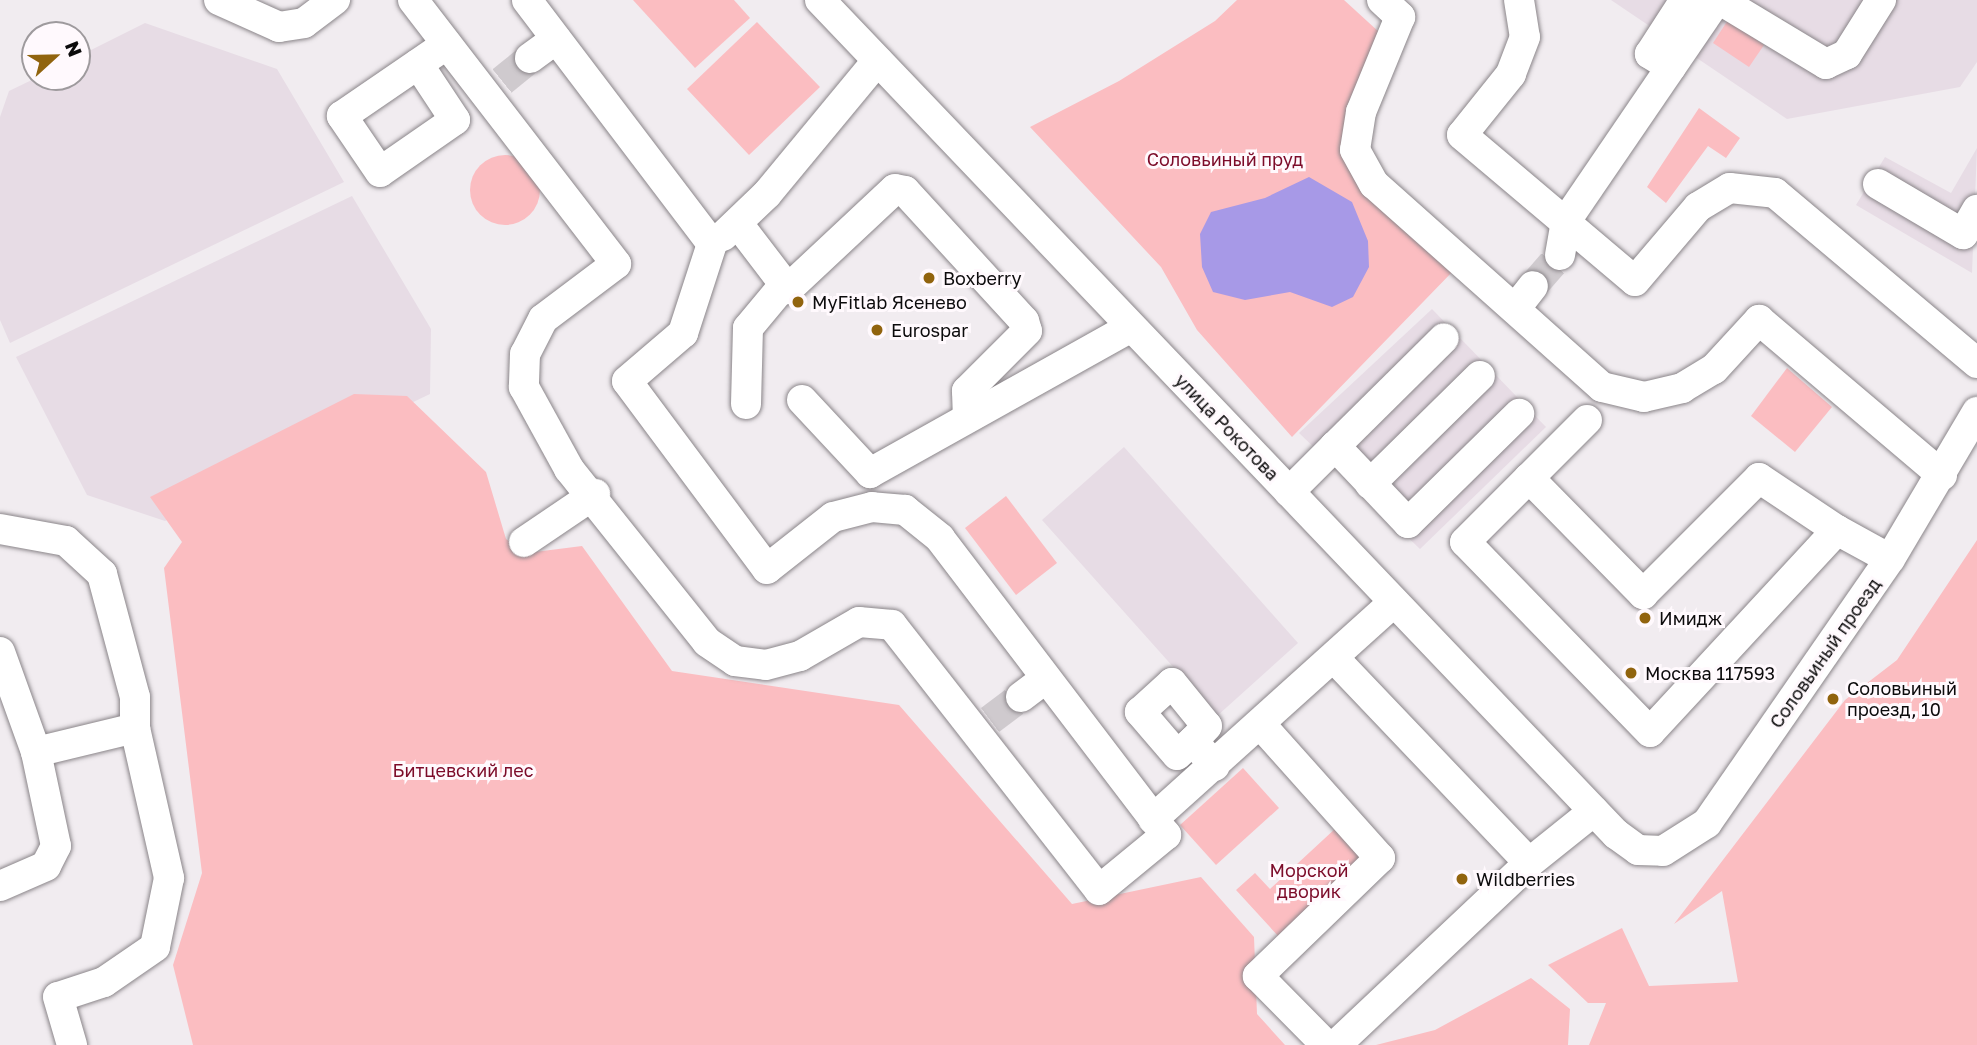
<!DOCTYPE html>
<html>
<head>
<meta charset="utf-8">
<style>
	body { margin:0 }
	#map { position:relative; width:1977px; height:1045px; overflow:hidden; background:#f1ecf0; font-family:"Golos Text",sans-serif }
	div>[style] { position:absolute }
	[style*='--x'] { left:calc(var(--x)*1px); top:calc(var(--y)*1px); width:calc(var(--w)*1px); rotate:calc(var(--a)*1deg) }
	.built>* { inset:0; background:#e7dce5 }
	.green>* { inset:0; background:#fbbdc1 }
	.round { border-radius:50% }
	.water>* { inset:0; background:#a799e7 }
	.minor-tunnel>* { height:30px; margin-top:-15px; transform-origin:0; background:repeating-linear-gradient(90deg,#cfcace 0 30px,transparent 0 45px) }
	.roads { filter:drop-shadow(0 0 2px #8a8589) drop-shadow(0 0 2px #8a8589) }
	.minor>* { height:30px; margin:-15px; padding:0 15px; transform-origin:15px; border-radius:15px; background:#fff }
	.dots>* { width:19px; height:19px; translate:-50% -50%; box-sizing:border-box; border:4px solid #fff9fd; border-radius:50% }
	span { translate:-50% -50%; white-space:nowrap; text-align:center; line-height:1.15; -webkit-text-stroke:6px #fff9fd; paint-order:stroke }
	.park-label { font-size:18px; color:#7c0b29 }
	.poi-label { font-size:18px; color:#0c0b0c }
	.left { translate:0 -50%; text-align:left }
	.street-label { font-size:18px; color:#0c0b0c }
	.north { position:absolute; left:21px; top:21px; width:70px; height:70px; box-sizing:border-box; background:#fff9fd; border:2px solid #9e9a9d; border-radius:50%; rotate:68deg; font-size:19px; font-weight:700; line-height:28px; text-align:center; color:#0c0b0c }
	.north::after { content:''; display:block; margin:auto; width:24px; height:32px; background:#91640e; clip-path:polygon(50% 0,100% 100%,50% 72%,0 100%) }
</style>
</head>
<body>
<div id="map">
	<div class="built">
		<div style="clip-path:polygon(1611px 0,1977px 0,1977px 62px,1960px 87px,1787px 119px)"></div>
		<div style="clip-path:polygon(145px 23px,277px 69px,344px 182px,10px 343px,0 320px,0 117px,9px 91px,38px 77px,77px 77px,77px 57px)"></div>
		<div style="clip-path:polygon(1977px 148px,1972px 273px,1856px 205px,1885px 157px,1951px 193px)"></div>
		<div style="clip-path:polygon(352px 196px,431px 329px,430px 394px,165px 521px,87px 495px,16px 357px)"></div>
		<div style="clip-path:polygon(1432px 309px,1546px 427px,1420px 549px,1299px 433px)"></div>
		<div style="clip-path:polygon(1124px 447px,1298px 643px,1217px 716px,1042px 520px)"></div>
	</div>
	<div class="green">
		<div style="clip-path:polygon(633px 0,734px 0,750px 18px,695px 68px)"></div>
		<div style="clip-path:polygon(1237px 0,1344px 0,1379px 32px,1347px 107px,1346px 160px,1457px 267px,1292px 437px,1197px 330px,1161px 267px,1030px 127px,1119px 81px,1215px 21px)"></div>
		<div style="clip-path:polygon(1728px 20px,1764px 45px,1749px 67px,1713px 43px)"></div>
		<div style="clip-path:polygon(757px 22px,820px 87px,749px 155px,687px 89px)"></div>
		<div style="clip-path:polygon(1699px 108px,1740px 138px,1726px 158px,1708px 146px,1666px 203px,1647px 187px)"></div>
		<div class="round" style="left:470px;top:155px;width:70px;height:70px"></div>
		<div style="clip-path:polygon(1787px 368px,1832px 407px,1795px 452px,1751px 416px)"></div>
		<div style="clip-path:polygon(354px 394px,407px 396px,486px 472px,506px 539px,527px 553px,582px 546px,672px 671px,899px 705px,1072px 904px,1201px 877px,1254px 937px,1257px 1014px,1285px 1045px,193px 1045px,173px 965px,202px 873px,164px 568px,182px 542px,150px 497px)"></div>
		<div style="clip-path:polygon(1006px 496px,1057px 563px,1016px 595px,965px 528px)"></div>
		<div style="clip-path:polygon(1977px 540px,1977px 1045px,1589px 1045px,1606px 1003px,1588px 1003px,1548px 965px,1622px 928px,1649px 986px,1738px 982px,1722px 891px,1674px 924px,1845px 700px,1897px 660px)"></div>
		<div style="clip-path:polygon(1243px 768px,1279px 808px,1216px 865px,1180px 825px)"></div>
		<div style="clip-path:polygon(1337px 827px,1366px 858px,1279px 937px,1236px 890px,1255px 873px,1270px 889px)"></div>
		<div style="clip-path:polygon(1531px 978px,1570px 1009px,1568px 1045px,1376px 1045px,1435px 1030px)"></div>
	</div>
	<div class="water">
		<div style="clip-path:polygon(1309px 177px,1352px 202px,1368px 241px,1369px 267px,1353px 297px,1332px 307px,1290px 292px,1245px 300px,1213px 292px,1202px 267px,1200px 234px,1211px 212px,1265px 198px)"></div>
	</div>
	<div class="minor-tunnel">
		<div style="--x:502;--y:81;--w:36;--a:-39"></div>
		<div style="--x:1533;--y:286;--w:41;--a:-48.9"></div>
		<div style="--x:990;--y:720;--w:39;--a:-37"></div>
	</div>
	<div class="roads">
		<div class="minor">
			<div style="--x:219;--y:0;--w:66;--a:24.2"></div>
			<div style="--x:279;--y:27;--w:25;--a:-9"></div>
			<div style="--x:304;--y:23;--w:39;--a:-37"></div>
			<div style="--x:413;--y:0;--w:333;--a:52.4"></div>
			<div style="--x:616;--y:264;--w:91;--a:143"></div>
			<div style="--x:543;--y:319;--w:39;--a:117"></div>
			<div style="--x:525;--y:354;--w:33;--a:92"></div>
			<div style="--x:524;--y:387;--w:94;--a:61.2"></div>
			<div style="--x:569;--y:469;--w:221;--a:51.4"></div>
			<div style="--x:707;--y:642;--w:34;--a:34"></div>
			<div style="--x:735;--y:661;--w:31;--a:7"></div>
			<div style="--x:766;--y:665;--w:35;--a:-15"></div>
			<div style="--x:800;--y:656;--w:68;--a:-30"></div>
			<div style="--x:859;--y:622;--w:33;--a:5"></div>
			<div style="--x:892;--y:625;--w:336;--a:52"></div>
			<div style="--x:1099;--y:890;--w:87;--a:-39.4"></div>
			<div style="--x:1166;--y:835;--w:373;--a:-127.3"></div>
			<div style="--x:940;--y:538;--w:45;--a:-141.3"></div>
			<div style="--x:905;--y:510;--w:33;--a:-175"></div>
			<div style="--x:872;--y:507;--w:40;--a:165.6"></div>
			<div style="--x:833;--y:517;--w:84;--a:141.8"></div>
			<div style="--x:767;--y:569;--w:234;--a:-126.7"></div>
			<div style="--x:627;--y:381;--w:74;--a:-40.6"></div>
			<div style="--x:683;--y:333;--w:94;--a:-72"></div>
			<div style="--x:712;--y:244;--w:306;--a:-127.2"></div>
			<div style="--x:820;--y:0;--w:1153;--a:46.34"></div>
			<div style="--x:1616;--y:834;--w:27;--a:36"></div>
			<div style="--x:1638;--y:850;--w:25;--a:2"></div>
			<div style="--x:1663;--y:851;--w:52;--a:-32.5"></div>
			<div style="--x:1707;--y:823;--w:321;--a:-55.3"></div>
			<div style="--x:1890;--y:559;--w:171;--a:-59.4"></div>
			<div style="--x:1382;--y:0;--w:25;--a:43"></div>
			<div style="--x:1400;--y:17;--w:103;--a:112.3"></div>
			<div style="--x:1361;--y:112;--w:38;--a:99"></div>
			<div style="--x:1355;--y:150;--w:39;--a:61"></div>
			<div style="--x:1374;--y:184;--w:305;--a:41.7"></div>
			<div style="--x:1602;--y:387;--w:43;--a:13.4"></div>
			<div style="--x:1644;--y:397;--w:39;--a:-13"></div>
			<div style="--x:1682;--y:388;--w:37;--a:-31"></div>
			<div style="--x:1714;--y:369;--w:67;--a:-47.4"></div>
			<div style="--x:1759;--y:320;--w:240;--a:40.3"></div>
			<div style="--x:1519;--y:0;--w:37;--a:81"></div>
			<div style="--x:1525;--y:37;--w:40;--a:111"></div>
			<div style="--x:1511;--y:74;--w:78;--a:128.8"></div>
			<div style="--x:1462;--y:135;--w:226;--a:40.2"></div>
			<div style="--x:1635;--y:281;--w:97;--a:-49.6"></div>
			<div style="--x:1698;--y:207;--w:37;--a:-31"></div>
			<div style="--x:1730;--y:188;--w:45;--a:6.3"></div>
			<div style="--x:1775;--y:193;--w:264;--a:40.1"></div>
			<div style="--x:1720;--y:0;--w:124;--a:31.1"></div>
			<div style="--x:1826;--y:64;--w:23;--a:-25"></div>
			<div style="--x:1847;--y:54;--w:64;--a:-57.8"></div>
			<div style="--x:530;--y:58;--w:32;--a:-36"></div>
			<div style="--x:418;--y:64;--w:67;--a:56.5"></div>
			<div style="--x:455;--y:120;--w:91;--a:145.3"></div>
			<div style="--x:380;--y:172;--w:68;--a:-124.2"></div>
			<div style="--x:342;--y:116;--w:127;--a:-34.4"></div>
			<div style="--x:1671;--y:67;--w:25;--a:-148"></div>
			<div style="--x:1650;--y:54;--w:64;--a:-57.1"></div>
			<div style="--x:1878;--y:184;--w:99;--a:30.5"></div>
			<div style="--x:1963;--y:234;--w:28;--a:-60"></div>
			<div style="--x:739;--y:225;--w:81;--a:52.6"></div>
			<div style="--x:788;--y:289;--w:146;--a:-43.1"></div>
			<div style="--x:895;--y:189;--w:10;--a:11"></div>
			<div style="--x:905;--y:191;--w:176;--a:47.5"></div>
			<div style="--x:1024;--y:321;--w:10;--a:73"></div>
			<div style="--x:1027;--y:331;--w:85;--a:135"></div>
			<div style="--x:967;--y:391;--w:23;--a:88"></div>
			<div style="--x:723;--y:236;--w:61;--a:-43.7"></div>
			<div style="--x:767;--y:194;--w:173;--a:-50.4"></div>
			<div style="--x:1560;--y:255;--w:35;--a:-80"></div>
			<div style="--x:1566;--y:221;--w:268;--a:-55.7"></div>
			<div style="--x:1515;--y:309;--w:29;--a:-52"></div>
			<div style="--x:802;--y:400;--w:100;--a:47"></div>
			<div style="--x:870;--y:473;--w:299;--a:-29.2"></div>
			<div style="--x:746;--y:404;--w:76;--a:-88.5"></div>
			<div style="--x:748;--y:328;--w:55;--a:-50.2"></div>
			<div style="--x:1335;--y:446;--w:153;--a:-44.7"></div>
			<div style="--x:1529;--y:478;--w:163;--a:45.5"></div>
			<div style="--x:1643;--y:594;--w:164;--a:-45"></div>
			<div style="--x:1759;--y:478;--w:94;--a:33.7"></div>
			<div style="--x:1837;--y:530;--w:275;--a:132.8"></div>
			<div style="--x:1650;--y:732;--w:265;--a:-134.2"></div>
			<div style="--x:1465;--y:542;--w:91;--a:-45"></div>
			<div style="--x:1529;--y:478;--w:82;--a:-45"></div>
			<div style="--x:1370;--y:484;--w:154;--a:-44.5"></div>
			<div style="--x:1289;--y:492;--w:65;--a:-45"></div>
			<div style="--x:1335;--y:446;--w:106;--a:46.5"></div>
			<div style="--x:1408;--y:523;--w:156;--a:-44.5"></div>
			<div style="--x:0;--y:529;--w:67;--a:10.3"></div>
			<div style="--x:66;--y:541;--w:49;--a:42.5"></div>
			<div style="--x:102;--y:574;--w:127;--a:75"></div>
			<div style="--x:135;--y:697;--w:31;--a:90"></div>
			<div style="--x:135;--y:728;--w:154;--a:77.2"></div>
			<div style="--x:169;--y:878;--w:70;--a:101.5"></div>
			<div style="--x:155;--y:947;--w:62;--a:145.5"></div>
			<div style="--x:104;--y:982;--w:48;--a:161.9"></div>
			<div style="--x:58;--y:997;--w:50;--a:73.7"></div>
			<div style="--x:1837;--y:530;--w:60;--a:28.7"></div>
			<div style="--x:524;--y:542;--w:86;--a:-34.1"></div>
			<div style="--x:0;--y:652;--w:106;--a:70.2"></div>
			<div style="--x:36;--y:752;--w:96;--a:78"></div>
			<div style="--x:56;--y:846;--w:22;--a:117"></div>
			<div style="--x:46;--y:866;--w:50;--a:156.5"></div>
			<div style="--x:1334;--y:658;--w:283;--a:46.4"></div>
			<div style="--x:1021;--y:697;--w:31;--a:-37"></div>
			<div style="--x:1262;--y:726;--w:177;--a:48.2"></div>
			<div style="--x:1380;--y:858;--w:170;--a:136"></div>
			<div style="--x:1258;--y:976;--w:97;--a:45.4"></div>
			<div style="--x:1193;--y:741;--w:21;--a:139"></div>
			<div style="--x:1177;--y:755;--w:57;--a:-130.7"></div>
			<div style="--x:1140;--y:712;--w:43;--a:-42.2"></div>
			<div style="--x:1172;--y:683;--w:55;--a:50.9"></div>
			<div style="--x:1207;--y:726;--w:21;--a:133"></div>
			<div style="--x:1193;--y:741;--w:33;--a:49"></div>
			<div style="--x:36;--y:752;--w:102;--a:-13.6"></div>
			<div style="--x:1153;--y:819;--w:324;--a:-42"></div>
			<div style="--x:1336;--y:1045;--w:265;--a:-43.3"></div>
			<div style="--x:1529;--y:863;--w:83;--a:-38.7"></div>
		</div>
	</div>
	<div class="dots">
		<div style="left:929px;top:278px;background:#91640e"></div>
		<div style="left:798px;top:302px;background:#91640e"></div>
		<div style="left:877px;top:330px;background:#91640e"></div>
		<div style="left:1645px;top:618px;background:#91640e"></div>
		<div style="left:1631px;top:673px;background:#91640e"></div>
		<div style="left:1833px;top:699px;background:#91640e"></div>
		<div style="left:1462px;top:879px;background:#91640e"></div>
	</div>
	<div class="park-label">
		<span style="left:1225px;top:159px">Соловьиный пруд</span>
		<span style="left:463px;top:770px">Битцевский лес</span>
		<span style="left:1309px;top:881px">Морской<br>дворик</span>
	</div>
	<div class="poi-label">
		<span class="left" style="left:943px;top:278px">Boxberry</span>
		<span class="left" style="left:812px;top:302px">MyFitlab Ясенево</span>
		<span class="left" style="left:891px;top:330px">Eurospar</span>
		<span class="left" style="left:1659px;top:618px">Имидж</span>
		<span class="left" style="left:1645px;top:673px">Москва 117593</span>
		<span class="left" style="left:1847px;top:699px">Соловьиный<br>проезд, 10</span>
		<span class="left" style="left:1476px;top:879px">Wildberries</span>
	</div>
	<div class="street-label">
		<span style="left:1227px;top:427px;rotate:46deg">улица Рокотова</span>
		<span style="left:1825px;top:653px;rotate:-55deg">Соловьиный проезд</span>
	</div>
	<div class="north">N</div>
</div>
</body>
</html>
